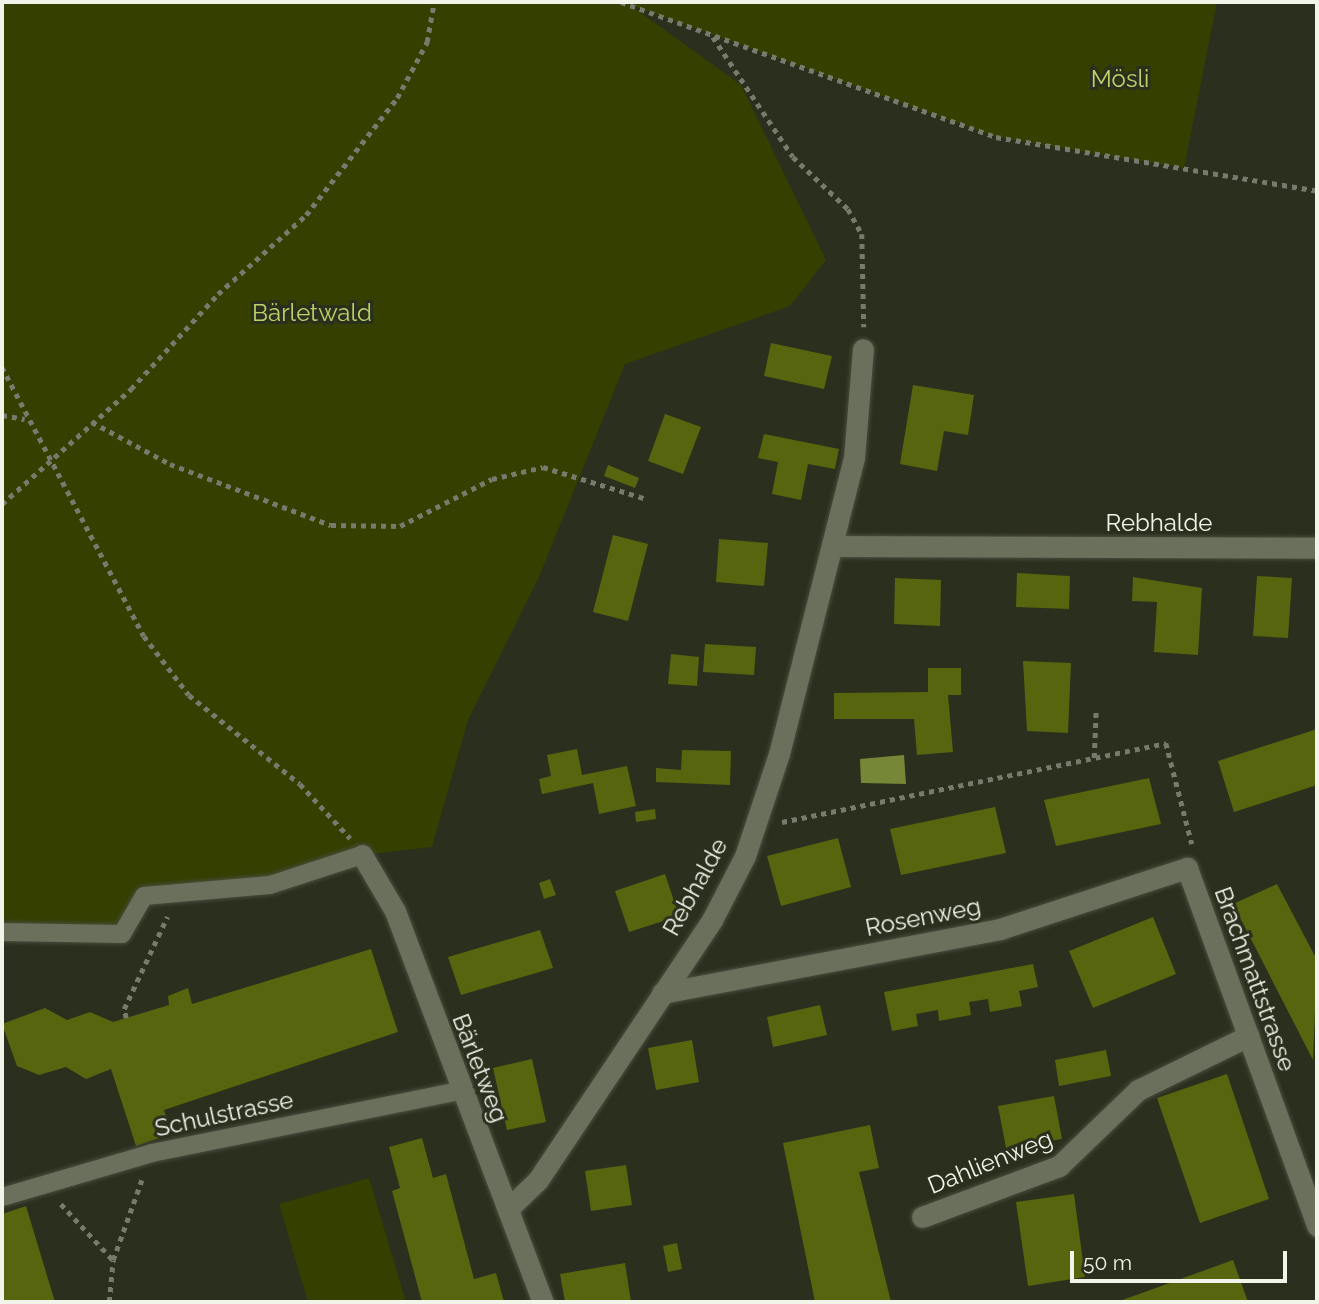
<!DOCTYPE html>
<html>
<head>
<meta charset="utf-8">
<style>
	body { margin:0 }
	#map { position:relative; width:1319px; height:1304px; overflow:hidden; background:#2b2f1e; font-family:Raleway,sans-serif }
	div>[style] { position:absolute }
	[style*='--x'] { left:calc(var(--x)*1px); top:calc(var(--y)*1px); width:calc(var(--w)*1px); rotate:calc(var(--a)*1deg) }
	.green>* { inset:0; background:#343f00 }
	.water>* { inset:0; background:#768737 }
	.building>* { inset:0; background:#56650e }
	.path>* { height:4.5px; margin-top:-2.25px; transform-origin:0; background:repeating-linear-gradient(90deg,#777b6d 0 5px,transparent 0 10px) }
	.roads { filter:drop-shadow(0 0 2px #494c3d) drop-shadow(0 0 2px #494c3d) }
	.lane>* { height:18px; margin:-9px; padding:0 9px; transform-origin:9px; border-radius:9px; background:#6a705c }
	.street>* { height:21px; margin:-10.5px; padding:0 10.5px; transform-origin:10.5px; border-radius:10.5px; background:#6a705c }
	span { translate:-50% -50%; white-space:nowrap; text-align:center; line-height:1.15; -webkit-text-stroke:6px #2b2f1e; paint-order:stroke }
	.park-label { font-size:24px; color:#bbd367 }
	.street-label { font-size:24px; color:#f0f4e9 }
	.frame { position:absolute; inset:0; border:4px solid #f0f4e9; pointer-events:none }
	.scale { position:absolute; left:1070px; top:1251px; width:217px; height:32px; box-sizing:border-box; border:4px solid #f0f4e9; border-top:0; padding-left:9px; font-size:21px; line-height:24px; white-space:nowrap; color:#f0f4e9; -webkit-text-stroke:5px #2b2f1e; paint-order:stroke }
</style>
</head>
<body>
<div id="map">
	<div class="green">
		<div style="clip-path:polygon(2px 2px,1217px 2px,1184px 168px,996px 137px,630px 5px,741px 85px,826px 260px,790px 306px,625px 364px,539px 577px,468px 720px,432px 847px,362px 855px,270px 885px,144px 896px,122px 934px,2px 932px)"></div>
		<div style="clip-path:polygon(369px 1178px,406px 1302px,308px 1302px,279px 1204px)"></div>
	</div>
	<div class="water">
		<div style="clip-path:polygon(904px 755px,906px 784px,861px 783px,860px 759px)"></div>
	</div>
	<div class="building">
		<div style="clip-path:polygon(771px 343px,832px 356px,824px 389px,764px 376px)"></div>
		<div style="clip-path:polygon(913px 385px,974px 395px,968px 435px,944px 431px,937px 471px,900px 464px)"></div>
		<div style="clip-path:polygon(665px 414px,701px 427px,683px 474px,648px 461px)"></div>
		<div style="clip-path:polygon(764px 434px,839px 449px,835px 469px,808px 464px,801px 500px,772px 494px,778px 462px,758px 458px)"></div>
		<div style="clip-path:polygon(608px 465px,639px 478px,635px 488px,604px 476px)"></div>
		<div style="clip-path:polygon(613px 535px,648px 544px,628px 621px,593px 612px)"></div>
		<div style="clip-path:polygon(719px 539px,768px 543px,764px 586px,716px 582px)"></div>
		<div style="clip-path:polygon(1017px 573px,1070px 576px,1069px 609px,1016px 607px)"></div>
		<div style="clip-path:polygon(1257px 576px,1292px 578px,1288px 638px,1253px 636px)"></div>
		<div style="clip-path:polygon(1133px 577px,1202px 588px,1198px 655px,1154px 652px,1157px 602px,1132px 601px)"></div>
		<div style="clip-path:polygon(895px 578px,941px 580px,940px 626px,894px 624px)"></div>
		<div style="clip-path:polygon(705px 644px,756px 647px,754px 675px,703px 672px)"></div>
		<div style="clip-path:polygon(671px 654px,699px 657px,697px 686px,668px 684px)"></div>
		<div style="clip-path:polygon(1023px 661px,1071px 663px,1068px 733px,1027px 731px)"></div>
		<div style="clip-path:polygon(928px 668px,961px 668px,961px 695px,948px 695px,953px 752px,917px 755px,914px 719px,834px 719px,834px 693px,928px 692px)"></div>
		<div style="clip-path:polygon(1317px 729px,1317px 785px,1234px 812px,1218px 761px)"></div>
		<div style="clip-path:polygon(577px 749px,582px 775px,627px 766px,636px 806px,599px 814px,593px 783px,542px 794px,539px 779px,551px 776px,547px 755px)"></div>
		<div style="clip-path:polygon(682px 750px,731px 751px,730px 785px,656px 782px,656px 768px,681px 770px)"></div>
		<div style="clip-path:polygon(1149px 778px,1161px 824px,1056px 846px,1044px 800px)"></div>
		<div style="clip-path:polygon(995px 807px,1006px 853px,901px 875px,890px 829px)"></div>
		<div style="clip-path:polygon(655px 809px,656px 819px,636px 822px,635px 812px)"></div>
		<div style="clip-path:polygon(838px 838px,851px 887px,781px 906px,767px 856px)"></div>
		<div style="clip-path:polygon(665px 874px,679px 916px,629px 932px,615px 891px)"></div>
		<div style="clip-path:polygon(550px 879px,556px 895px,544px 899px,539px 883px)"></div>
		<div style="clip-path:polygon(1277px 884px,1317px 960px,1313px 1060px,1233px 904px)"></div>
		<div style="clip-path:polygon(1153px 917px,1176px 974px,1093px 1008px,1069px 951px)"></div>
		<div style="clip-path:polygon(540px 930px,553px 968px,461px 995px,448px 957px)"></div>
		<div style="clip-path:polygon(371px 949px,398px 1032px,164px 1110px,171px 1134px,136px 1146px,111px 1069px,86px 1079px,66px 1067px,39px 1075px,17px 1066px,2px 1024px,45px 1008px,67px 1020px,90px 1012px,113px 1022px,169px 1005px,168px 996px,188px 988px,192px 1004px)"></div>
		<div style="clip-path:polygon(1033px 964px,1038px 987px,1019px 991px,1022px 1006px,990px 1012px,988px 999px,969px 1002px,971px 1015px,939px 1021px,938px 1010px,916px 1014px,918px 1026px,892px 1031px,884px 992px)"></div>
		<div style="clip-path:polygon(820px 1005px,827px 1035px,773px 1047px,767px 1017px)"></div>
		<div style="clip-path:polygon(692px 1040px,699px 1082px,656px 1090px,648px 1048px)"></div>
		<div style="clip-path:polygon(1106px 1050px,1111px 1076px,1059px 1086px,1055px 1060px)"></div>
		<div style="clip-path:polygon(532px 1059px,546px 1122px,507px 1130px,493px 1068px)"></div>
		<div style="clip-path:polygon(1227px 1074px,1269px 1199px,1200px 1223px,1157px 1098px)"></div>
		<div style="clip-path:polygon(1054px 1096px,1062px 1139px,1006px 1148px,998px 1106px)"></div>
		<div style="clip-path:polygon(870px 1125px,879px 1168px,859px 1172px,891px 1302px,815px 1302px,783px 1143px)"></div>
		<div style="clip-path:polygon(422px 1138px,433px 1178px,446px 1174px,474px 1279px,496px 1273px,504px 1302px,422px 1302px,392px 1191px,400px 1188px,389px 1147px)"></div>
		<div style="clip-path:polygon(626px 1165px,632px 1205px,591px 1211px,585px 1171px)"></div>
		<div style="clip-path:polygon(1074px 1194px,1085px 1277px,1028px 1286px,1016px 1202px)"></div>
		<div style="clip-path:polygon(26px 1206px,55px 1302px,2px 1302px,2px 1214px)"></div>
		<div style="clip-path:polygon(677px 1243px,682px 1269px,668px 1272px,663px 1246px)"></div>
		<div style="clip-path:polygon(1233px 1260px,1248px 1302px,1117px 1302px)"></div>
		<div style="clip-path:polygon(625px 1263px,631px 1302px,565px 1302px,560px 1274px)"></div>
	</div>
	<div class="path">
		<div style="--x:621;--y:2;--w:399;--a:19.8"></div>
		<div style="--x:996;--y:137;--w:326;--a:9.5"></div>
		<div style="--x:713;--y:37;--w:144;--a:56.3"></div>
		<div style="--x:793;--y:157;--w:76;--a:43.4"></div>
		<div style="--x:848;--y:209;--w:29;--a:61"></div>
		<div style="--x:862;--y:234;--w:93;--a:88.8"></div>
		<div style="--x:2;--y:367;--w:304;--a:62.2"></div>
		<div style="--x:144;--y:636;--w:74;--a:52.7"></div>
		<div style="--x:189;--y:695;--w:142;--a:38.7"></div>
		<div style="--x:300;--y:784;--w:74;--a:47.2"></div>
		<div style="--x:2;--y:415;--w:23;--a:10"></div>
		<div style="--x:92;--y:422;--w:89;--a:28.3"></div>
		<div style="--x:170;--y:464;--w:172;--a:20.8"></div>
		<div style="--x:331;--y:525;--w:69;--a:0.8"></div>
		<div style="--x:400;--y:526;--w:103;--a:-27.1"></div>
		<div style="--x:492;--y:479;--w:52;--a:-13.2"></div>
		<div style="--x:543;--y:467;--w:109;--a:17.1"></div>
		<div style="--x:2;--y:504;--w:173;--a:-41.7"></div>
		<div style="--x:131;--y:389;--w:129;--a:-47.5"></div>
		<div style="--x:218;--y:294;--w:118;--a:-41.9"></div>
		<div style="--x:306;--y:215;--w:148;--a:-52.1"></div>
		<div style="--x:397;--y:98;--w:64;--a:-61.8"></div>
		<div style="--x:427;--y:42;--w:41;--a:-80.1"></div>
		<div style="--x:1094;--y:758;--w:50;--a:-87.7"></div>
		<div style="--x:782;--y:822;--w:392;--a:-11.6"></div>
		<div style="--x:1166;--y:743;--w:104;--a:75.6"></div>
		<div style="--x:126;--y:1018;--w:9;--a:-103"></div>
		<div style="--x:124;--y:1009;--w:102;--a:-64.9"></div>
		<div style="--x:61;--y:1204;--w:76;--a:47.1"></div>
		<div style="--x:109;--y:1302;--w:42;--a:-84.6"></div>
		<div style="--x:113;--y:1260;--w:86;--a:-70.3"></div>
	</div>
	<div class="roads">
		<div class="lane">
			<div style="--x:2;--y:932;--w:120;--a:1"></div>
			<div style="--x:122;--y:934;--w:44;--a:-59.9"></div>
			<div style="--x:144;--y:896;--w:126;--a:-5"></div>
			<div style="--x:270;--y:885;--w:97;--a:-18.1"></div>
			<div style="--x:2;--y:1197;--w:156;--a:-16.3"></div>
			<div style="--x:152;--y:1153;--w:314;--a:-11.4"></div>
		</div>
		<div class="street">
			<div style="--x:832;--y:546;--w:485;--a:0.2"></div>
			<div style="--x:362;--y:855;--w:65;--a:59.5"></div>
			<div style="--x:395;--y:911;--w:418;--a:69.3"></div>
			<div style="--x:662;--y:993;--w:344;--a:-10.7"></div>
			<div style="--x:1000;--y:929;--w:197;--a:-18.1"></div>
			<div style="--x:1187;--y:868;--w:381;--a:70"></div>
			<div style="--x:509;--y:1208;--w:40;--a:-44"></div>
			<div style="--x:538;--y:1180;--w:313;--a:-56.2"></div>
			<div style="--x:712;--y:920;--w:72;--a:-62.7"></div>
			<div style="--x:745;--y:856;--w:108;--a:-71.6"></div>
			<div style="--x:779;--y:754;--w:305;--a:-75.8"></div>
			<div style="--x:854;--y:458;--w:109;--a:-85.3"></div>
			<div style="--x:922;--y:1217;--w:146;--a:-20.4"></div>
			<div style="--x:1059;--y:1166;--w:110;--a:-43.9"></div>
			<div style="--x:1138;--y:1090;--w:123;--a:-26.1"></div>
		</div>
	</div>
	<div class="park-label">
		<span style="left:1120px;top:79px">Mösli</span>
		<span style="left:312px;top:313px">Bärletwald</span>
	</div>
	<div class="street-label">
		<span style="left:1159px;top:523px">Rebhalde</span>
		<span style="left:695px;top:887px;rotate:-61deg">Rebhalde</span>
		<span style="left:923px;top:917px;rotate:-11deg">Rosenweg</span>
		<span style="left:1255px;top:979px;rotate:70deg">Brachmattstrasse</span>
		<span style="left:480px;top:1068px;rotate:69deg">Bärletweg</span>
		<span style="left:224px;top:1114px;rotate:-12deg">Schulstrasse</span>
		<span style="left:990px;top:1162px;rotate:-22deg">Dahlienweg</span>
	</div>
	<div class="frame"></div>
	<div class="scale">50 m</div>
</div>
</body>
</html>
